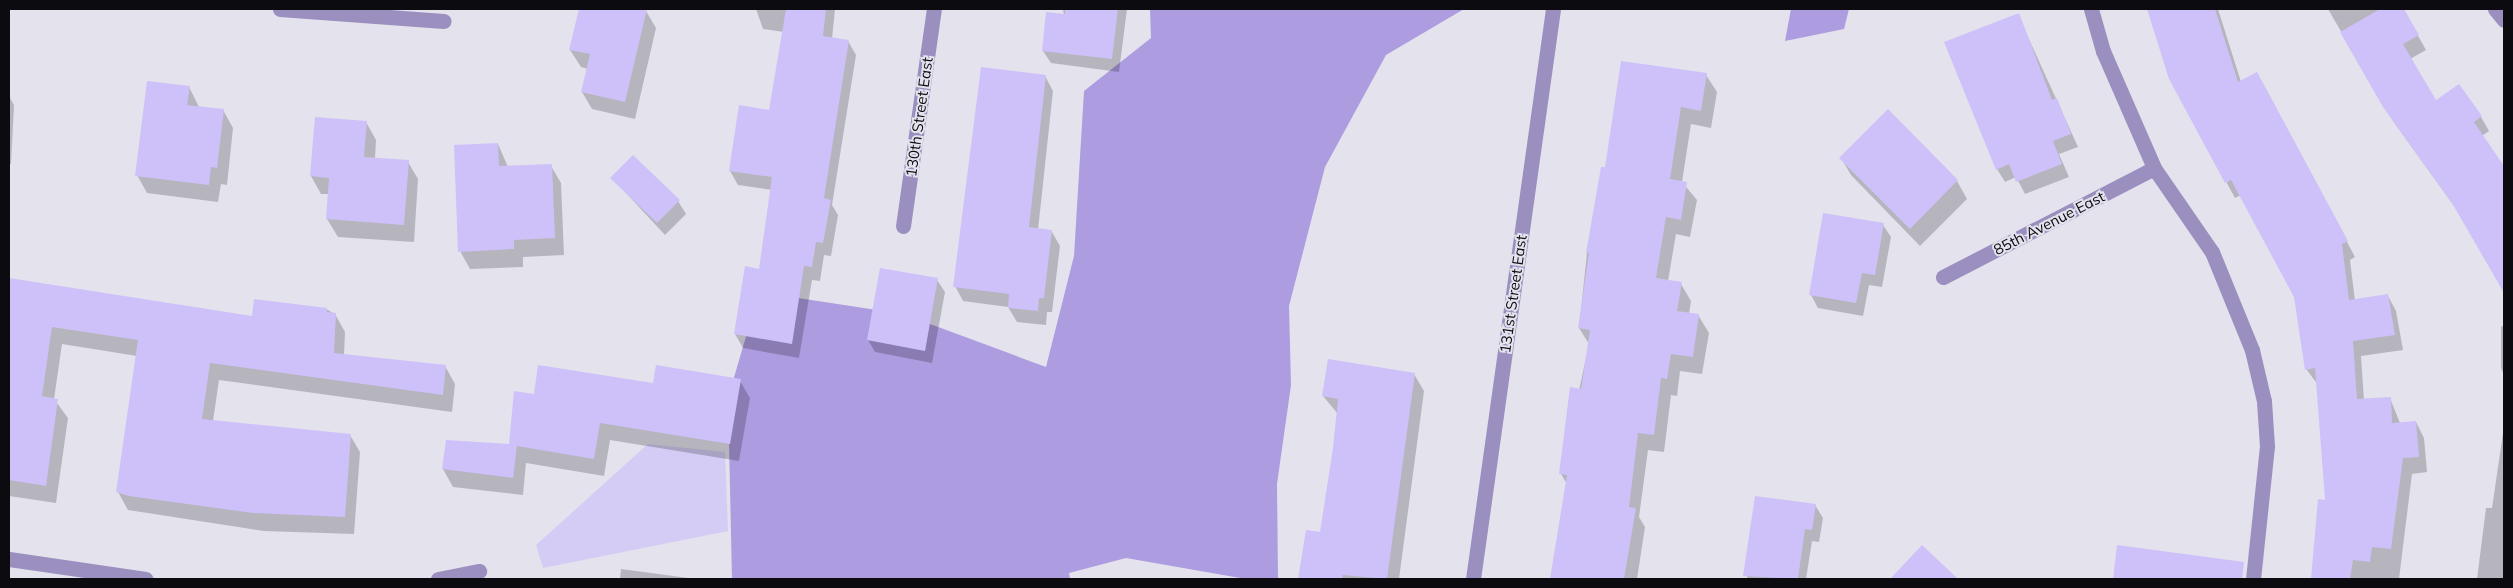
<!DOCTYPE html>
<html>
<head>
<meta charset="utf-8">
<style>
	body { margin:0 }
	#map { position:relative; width:2513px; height:588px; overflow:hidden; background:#e4e2ed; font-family:Mulish,sans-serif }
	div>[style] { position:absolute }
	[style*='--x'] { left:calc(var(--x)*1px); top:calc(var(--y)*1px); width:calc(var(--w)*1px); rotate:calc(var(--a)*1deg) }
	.green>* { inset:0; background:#d4ccf4 }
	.forest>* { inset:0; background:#ad9ce0 }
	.shadow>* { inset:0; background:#0003 }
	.building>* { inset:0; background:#cec1f9 }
	.minor>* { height:15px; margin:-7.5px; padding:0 7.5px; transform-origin:7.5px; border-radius:7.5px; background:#9a8fbf }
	span { translate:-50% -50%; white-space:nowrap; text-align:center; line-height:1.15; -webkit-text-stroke:4px #e4e2ed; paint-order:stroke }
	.street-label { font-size:15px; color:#0c0b0f }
	.frame { position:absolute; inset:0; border:10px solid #0c0b0f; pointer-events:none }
</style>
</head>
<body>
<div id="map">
	<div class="green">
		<div style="clip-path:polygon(648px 444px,725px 452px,728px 531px,543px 568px,536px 545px)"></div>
	</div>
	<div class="forest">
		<div style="clip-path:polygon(1150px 9px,1464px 9px,1386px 55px,1325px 167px,1289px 306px,1291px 385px,1277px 484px,1278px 579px,1246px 579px,1126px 558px,1069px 573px,1070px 579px,732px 579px,728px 398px,759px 292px,903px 314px,1046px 367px,1074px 256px,1084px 91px,1151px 38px)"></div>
		<div style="clip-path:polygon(1791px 9px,1849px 9px,1844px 29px,1785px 41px)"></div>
	</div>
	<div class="shadow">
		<div style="clip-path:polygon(580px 9px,646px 11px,656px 28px,635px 119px,592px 109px,582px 92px,588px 69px,581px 67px,570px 50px)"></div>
		<div style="clip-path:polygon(756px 9px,835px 9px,832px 39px,848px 41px,856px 55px,832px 205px,838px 215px,831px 256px,824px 255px,820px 281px,812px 280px,799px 358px,743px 348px,735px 334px,760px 270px,772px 190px,738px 185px,730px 171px,770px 111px,784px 32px,763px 29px)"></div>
		<div style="clip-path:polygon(1063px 9px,1127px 9px,1119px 72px,1051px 63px,1043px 51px,1064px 15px)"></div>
		<div style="clip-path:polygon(2148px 9px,2218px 9px,2241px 82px,2266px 89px,2355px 257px,2350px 260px,2355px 301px,2388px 296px,2396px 311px,2403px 350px,2361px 356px,2364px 400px,2390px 398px,2400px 423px,2416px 422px,2424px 438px,2427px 472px,2412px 474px,2399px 579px,2312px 579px,2319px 500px,2327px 501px,2318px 385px,2307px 370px,2295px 297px,2241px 195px,2235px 198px,2170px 78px)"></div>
		<div style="clip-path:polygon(2328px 9px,2403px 9px,2426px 50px,2410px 59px,2436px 102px,2459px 86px,2481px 117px,2489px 131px,2482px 136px,2504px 168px,2504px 290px,2462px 217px,2393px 121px)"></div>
		<div style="clip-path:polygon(2018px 15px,2078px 147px,2059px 154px,2069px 177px,2025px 194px,2016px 177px,2005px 182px,1997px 169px)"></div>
		<div style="clip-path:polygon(1706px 75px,1717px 92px,1711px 128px,1691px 124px,1682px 182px,1697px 200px,1690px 237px,1676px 234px,1668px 281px,1681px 284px,1691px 301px,1689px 314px,1698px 315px,1709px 333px,1702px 374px,1680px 371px,1677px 396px,1671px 395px,1664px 452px,1648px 450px,1639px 517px,1645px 527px,1637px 579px,1553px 579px,1567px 484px,1561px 474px,1589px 344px,1579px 328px,1587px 253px,1606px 169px)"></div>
		<div style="clip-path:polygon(1045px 76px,1053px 91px,1038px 230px,1052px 232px,1060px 246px,1052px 312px,1047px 312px,1046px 325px,1017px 322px,1008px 307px,963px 301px,955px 286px)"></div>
		<div style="clip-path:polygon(189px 87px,199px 107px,223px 110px,233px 128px,227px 185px,221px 184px,218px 202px,147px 193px,137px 175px)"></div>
		<div style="clip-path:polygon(9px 96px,14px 105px,11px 164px,9px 163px)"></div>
		<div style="clip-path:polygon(1888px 111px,1957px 181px,1967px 199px,1920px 246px,1851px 175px,1841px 158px)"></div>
		<div style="clip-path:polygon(316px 118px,366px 122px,376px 140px,375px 159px,408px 162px,418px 179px,414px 242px,338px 237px,327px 219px,329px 194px,321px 194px,311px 176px)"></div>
		<div style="clip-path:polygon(498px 144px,508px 167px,551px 166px,561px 183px,564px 255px,523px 257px,523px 267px,470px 269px,460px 251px)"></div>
		<div style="clip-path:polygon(612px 178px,678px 201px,686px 214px,665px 235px)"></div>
		<div style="clip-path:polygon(1883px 225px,1891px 237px,1882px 287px,1869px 285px,1863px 316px,1818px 308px,1811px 295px)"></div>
		<div style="clip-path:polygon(9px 279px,253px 318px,326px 309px,335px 314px,345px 332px,344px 355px,445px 366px,455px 384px,452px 412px,219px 380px,213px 421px,350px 435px,360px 452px,354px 534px,264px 531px,128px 510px,118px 492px,137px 356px,62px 344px,54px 399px,68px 418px,56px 503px,9px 496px)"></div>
		<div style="clip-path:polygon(937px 280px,945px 292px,932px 363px,875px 352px,868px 340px)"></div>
		<div style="clip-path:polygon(2501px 326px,2504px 327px,2504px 375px,2501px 368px)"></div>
		<div style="clip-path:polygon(1329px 361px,1414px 374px,1424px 391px,1399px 579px,1299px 579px,1307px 531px,1321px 534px,1335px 448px,1338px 414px,1323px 396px)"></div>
		<div style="clip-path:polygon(740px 381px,750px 398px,739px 461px,610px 440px,604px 476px,526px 463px,523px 495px,453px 487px,443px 469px,510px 445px,535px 395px)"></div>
		<div style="clip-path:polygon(2504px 426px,2504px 579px,2477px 579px,2486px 508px,2492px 508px)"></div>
		<div style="clip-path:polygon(1756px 497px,1815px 505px,1823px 518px,1819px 542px,1812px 541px,1806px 579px,1747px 579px)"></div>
		<div style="clip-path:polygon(2118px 546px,2202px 569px,2201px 579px,2114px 579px)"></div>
		<div style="clip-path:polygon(1922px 547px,1956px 579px,1892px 579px)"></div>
		<div style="clip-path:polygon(621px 569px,696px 579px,620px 579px)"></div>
	</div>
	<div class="building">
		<div style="clip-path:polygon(579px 9px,647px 9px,625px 102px,581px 92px,590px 54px,569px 50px)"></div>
		<div style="clip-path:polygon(786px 9px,826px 9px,823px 36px,849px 40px,824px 198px,831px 200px,823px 243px,816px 242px,812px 267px,804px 266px,792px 344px,734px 334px,745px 266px,759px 269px,772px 177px,729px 171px,739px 105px,769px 110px)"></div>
		<div style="clip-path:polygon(1065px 9px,1118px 9px,1112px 59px,1042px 51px,1046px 12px,1065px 14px)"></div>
		<div style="clip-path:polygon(2147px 9px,2215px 9px,2238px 82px,2257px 72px,2348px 241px,2342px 244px,2349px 300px,2388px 294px,2395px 335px,2353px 341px,2357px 399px,2391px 397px,2392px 423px,2416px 421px,2419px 457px,2403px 458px,2391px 549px,2372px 547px,2370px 562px,2353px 560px,2350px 579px,2311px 579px,2318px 499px,2325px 500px,2315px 368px,2305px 370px,2294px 297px,2231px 180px,2225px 183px,2169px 79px)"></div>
		<div style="clip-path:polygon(2380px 9px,2404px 9px,2419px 35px,2403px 44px,2436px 100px,2459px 84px,2482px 116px,2474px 122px,2504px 166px,2504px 293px,2452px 203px,2383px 107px,2340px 32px)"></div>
		<div style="clip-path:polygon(2019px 13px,2052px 100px,2057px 98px,2071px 134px,2053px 141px,2062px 164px,2016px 182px,2009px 164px,1996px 170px,1944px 42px)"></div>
		<div style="clip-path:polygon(1621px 61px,1707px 73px,1701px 111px,1681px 107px,1670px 179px,1687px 182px,1681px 220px,1666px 217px,1656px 278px,1682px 282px,1677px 311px,1699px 314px,1693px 357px,1671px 354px,1667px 379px,1661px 378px,1654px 435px,1638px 433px,1629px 507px,1636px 508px,1624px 579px,1550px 579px,1567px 475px,1559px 474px,1570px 387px,1581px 389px,1590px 330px,1578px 328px,1589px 253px,1586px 253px,1601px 167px,1605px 167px)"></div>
		<div style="clip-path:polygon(981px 67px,1046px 75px,1029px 227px,1052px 230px,1044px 298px,1039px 298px,1038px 311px,1008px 308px,1009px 294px,953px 287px)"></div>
		<div style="clip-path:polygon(147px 81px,190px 86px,187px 105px,224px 109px,217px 168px,211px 167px,209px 185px,135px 176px)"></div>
		<div style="clip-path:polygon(1888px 109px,1958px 180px,1910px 229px,1839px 158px)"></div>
		<div style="clip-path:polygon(315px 117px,367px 121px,364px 157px,409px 160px,404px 225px,326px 219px,329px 178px,310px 176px)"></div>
		<div style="clip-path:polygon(498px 143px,499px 166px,552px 164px,555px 238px,514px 240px,514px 249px,458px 252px,454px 145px)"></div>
		<div style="clip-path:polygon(633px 155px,680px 200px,657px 223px,610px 178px)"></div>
		<div style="clip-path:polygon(1823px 213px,1884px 223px,1875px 275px,1862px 273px,1856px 303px,1809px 295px)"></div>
		<div style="clip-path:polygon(880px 268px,938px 278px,925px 351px,867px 340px)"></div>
		<div style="clip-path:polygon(9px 278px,252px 316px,254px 299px,327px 308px,327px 312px,336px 313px,334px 353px,446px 365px,443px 395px,210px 363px,202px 419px,351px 434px,345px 517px,253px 513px,129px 496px,116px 492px,138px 340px,52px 327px,42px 396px,58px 399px,46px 486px,9px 480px)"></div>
		<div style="clip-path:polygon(1328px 359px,1415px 373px,1387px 579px,1343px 575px,1342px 579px,1298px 579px,1306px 530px,1320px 532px,1333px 448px,1338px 399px,1322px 396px)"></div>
		<div style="clip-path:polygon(538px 365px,653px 383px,656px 365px,741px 379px,730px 444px,600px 423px,594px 459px,517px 446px,513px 478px,442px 469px,446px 440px,509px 444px,514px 391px,534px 394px)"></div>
		<div style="clip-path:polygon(1755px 496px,1816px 504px,1812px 530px,1805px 529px,1798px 579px,1743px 576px)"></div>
		<div style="clip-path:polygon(1922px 545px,1958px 579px,1890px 579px)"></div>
		<div style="clip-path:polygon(2117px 545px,2244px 562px,2242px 579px,2113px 579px)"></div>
	</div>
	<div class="minor">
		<div style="--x:280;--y:9;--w:164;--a:4.2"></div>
		<div style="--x:2091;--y:9;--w:44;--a:74.1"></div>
		<div style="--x:2103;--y:51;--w:128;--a:66.4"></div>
		<div style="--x:2154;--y:168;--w:102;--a:55.4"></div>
		<div style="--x:2212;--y:252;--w:106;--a:67.8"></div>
		<div style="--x:2252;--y:350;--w:52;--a:76.8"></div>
		<div style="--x:2264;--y:401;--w:45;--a:86.2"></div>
		<div style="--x:2267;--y:446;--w:134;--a:96"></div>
		<div style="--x:2495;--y:9;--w:14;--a:51"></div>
		<div style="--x:903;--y:226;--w:219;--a:-81.9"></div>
		<div style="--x:1943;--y:277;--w:237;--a:-27.3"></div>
		<div style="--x:9;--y:559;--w:138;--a:8.3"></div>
		<div style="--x:438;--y:579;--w:42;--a:-11"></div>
		<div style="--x:1473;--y:579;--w:576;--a:-82.01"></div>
	</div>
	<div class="street-label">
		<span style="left:919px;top:117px;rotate:-82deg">130th Street East</span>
		<span style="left:2049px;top:223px;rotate:-27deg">85th Avenue East</span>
		<span style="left:1513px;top:294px;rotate:-82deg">131st Street East</span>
	</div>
	<div class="frame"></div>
</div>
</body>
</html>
